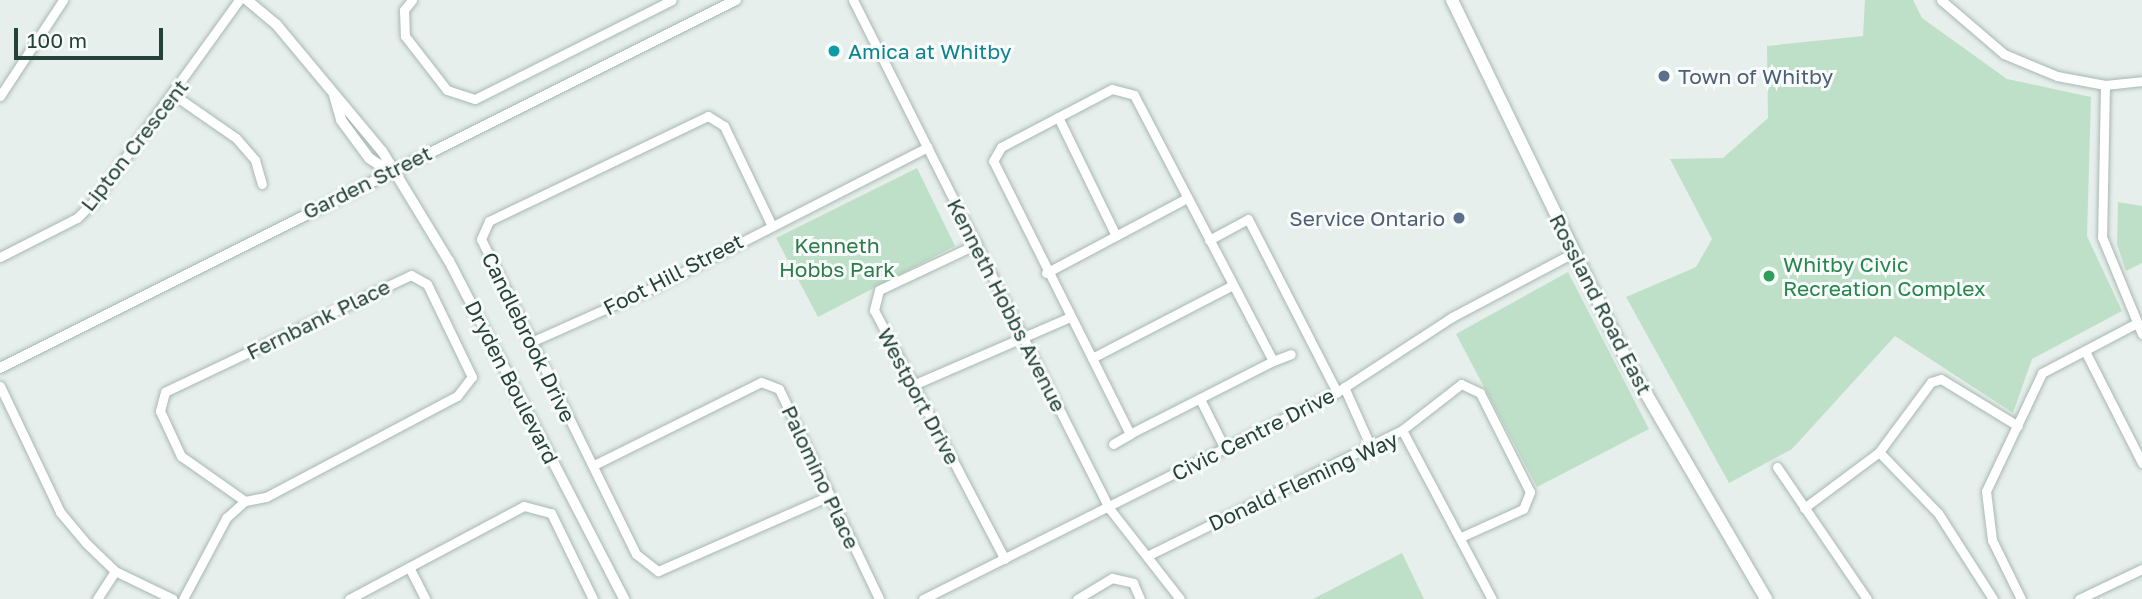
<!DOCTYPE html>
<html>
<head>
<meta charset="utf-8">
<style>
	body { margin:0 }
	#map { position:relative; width:2142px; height:599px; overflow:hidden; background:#e6efeb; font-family:"Golos Text",sans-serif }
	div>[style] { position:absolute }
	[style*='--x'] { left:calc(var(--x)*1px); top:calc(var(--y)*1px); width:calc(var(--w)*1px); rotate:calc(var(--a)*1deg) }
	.green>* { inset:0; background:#bfe0c8 }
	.roads { filter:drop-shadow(0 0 2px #a8b8b2) drop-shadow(0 0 2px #a8b8b2) }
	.minor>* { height:9px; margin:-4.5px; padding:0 4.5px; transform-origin:4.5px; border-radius:4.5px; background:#fff }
	.tertiary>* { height:10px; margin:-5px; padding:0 5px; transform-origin:5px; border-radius:5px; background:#fff }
	.secondary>* { height:12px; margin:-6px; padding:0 6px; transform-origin:6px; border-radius:6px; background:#fff }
	.dots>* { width:19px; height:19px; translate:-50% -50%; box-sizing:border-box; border:4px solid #f7fbf9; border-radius:50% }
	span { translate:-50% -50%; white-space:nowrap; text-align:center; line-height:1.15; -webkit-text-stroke:6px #f7fbf9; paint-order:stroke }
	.culture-label { font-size:21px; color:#0d838f }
	.left { translate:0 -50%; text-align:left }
	.service-label { font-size:21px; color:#4e5e75 }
	.right { translate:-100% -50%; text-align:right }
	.street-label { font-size:21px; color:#24423a }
	.park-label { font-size:21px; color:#2d7a4b }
	.leisure-label { font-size:21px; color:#27864d }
	.scale { position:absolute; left:14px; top:28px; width:149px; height:32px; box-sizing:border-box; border:4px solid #24423a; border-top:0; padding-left:9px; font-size:21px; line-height:24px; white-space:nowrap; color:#24423a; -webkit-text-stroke:5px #f7fbf9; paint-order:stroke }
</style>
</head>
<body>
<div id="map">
	<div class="green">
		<div style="clip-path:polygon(1865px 0,1913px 0,1922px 18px,2007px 79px,2091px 97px,2087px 236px,2122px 311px,2032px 359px,2013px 413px,1895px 336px,1792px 449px,1729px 483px,1626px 297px,1696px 267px,1712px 239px,1670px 159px,1723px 158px,1768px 118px,1767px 46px,1863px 36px)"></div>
		<div style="clip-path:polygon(917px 168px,955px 246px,818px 317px,776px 238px)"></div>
		<div style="clip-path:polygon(2118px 202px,2142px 206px,2142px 263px,2126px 271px,2117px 244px)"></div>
		<div style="clip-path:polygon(1568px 272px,1649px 429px,1537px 487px,1456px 334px)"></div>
		<div style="clip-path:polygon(1402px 553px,1424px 599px,1313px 599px)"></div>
	</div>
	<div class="roads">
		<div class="minor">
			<div style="--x:412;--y:0;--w:13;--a:129"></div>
			<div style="--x:404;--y:10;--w:26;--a:88"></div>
			<div style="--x:405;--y:36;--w:68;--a:52.1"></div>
			<div style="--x:447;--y:90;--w:29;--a:18"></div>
			<div style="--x:475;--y:99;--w:220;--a:-26.7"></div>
			<div style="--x:853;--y:0;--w:569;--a:63.25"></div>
			<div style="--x:1109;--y:508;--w:115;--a:52"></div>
			<div style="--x:1941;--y:0;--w:83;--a:40.6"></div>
			<div style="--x:2004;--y:54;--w:57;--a:22.5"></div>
			<div style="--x:2057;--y:76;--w:49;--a:10.6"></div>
			<div style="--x:2105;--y:85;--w:37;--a:-6"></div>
			<div style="--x:2105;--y:85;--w:152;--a:91.1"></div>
			<div style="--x:2102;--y:237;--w:105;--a:67.6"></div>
			<div style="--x:1112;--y:89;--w:23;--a:15"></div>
			<div style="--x:1134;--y:95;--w:300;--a:62.4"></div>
			<div style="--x:1273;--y:361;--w:161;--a:153"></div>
			<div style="--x:1130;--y:434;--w:305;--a:-116.6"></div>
			<div style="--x:993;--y:161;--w:16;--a:-60"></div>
			<div style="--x:1001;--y:147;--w:125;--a:-27.6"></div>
			<div style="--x:174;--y:95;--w:75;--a:34.7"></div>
			<div style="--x:236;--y:138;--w:29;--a:49"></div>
			<div style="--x:255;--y:160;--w:25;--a:74"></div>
			<div style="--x:0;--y:96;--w:115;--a:-56.7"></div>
			<div style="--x:1058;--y:117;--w:130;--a:64"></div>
			<div style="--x:771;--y:224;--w:109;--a:-115.6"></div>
			<div style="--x:724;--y:126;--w:19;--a:-148"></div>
			<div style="--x:708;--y:116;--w:243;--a:154.4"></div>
			<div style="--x:489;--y:221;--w:20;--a:114"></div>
			<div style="--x:481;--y:239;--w:351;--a:63.8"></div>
			<div style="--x:636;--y:554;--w:28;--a:38"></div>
			<div style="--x:658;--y:571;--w:187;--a:-23.7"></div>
			<div style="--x:1209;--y:240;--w:44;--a:-28.3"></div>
			<div style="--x:1248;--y:219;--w:195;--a:62.8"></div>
			<div style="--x:977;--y:244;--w:108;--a:154.9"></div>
			<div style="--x:879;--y:290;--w:21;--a:104"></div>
			<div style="--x:874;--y:310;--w:281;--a:62.3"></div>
			<div style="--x:0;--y:257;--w:86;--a:-26.9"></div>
			<div style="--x:77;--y:218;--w:24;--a:-45"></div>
			<div style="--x:94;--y:201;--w:248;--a:-54.2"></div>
			<div style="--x:1046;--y:273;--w:157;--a:-28"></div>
			<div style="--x:531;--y:342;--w:128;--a:-24"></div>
			<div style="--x:648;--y:290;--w:314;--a:-27.1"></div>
			<div style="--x:2085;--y:351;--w:126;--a:63"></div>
			<div style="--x:1092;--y:358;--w:157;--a:-27.4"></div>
			<div style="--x:1273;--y:361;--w:19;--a:-21"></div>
			<div style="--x:913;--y:385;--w:169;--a:-23.4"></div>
			<div style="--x:0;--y:386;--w:140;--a:64.5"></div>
			<div style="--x:60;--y:512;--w:40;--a:50"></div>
			<div style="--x:86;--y:543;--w:40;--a:44"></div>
			<div style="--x:115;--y:571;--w:64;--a:25.8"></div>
			<div style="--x:1344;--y:387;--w:64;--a:65.9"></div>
			<div style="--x:1200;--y:399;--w:54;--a:63.4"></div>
			<div style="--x:1402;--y:430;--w:75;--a:-37.9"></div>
			<div style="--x:1461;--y:384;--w:21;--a:25"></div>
			<div style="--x:1480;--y:393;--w:111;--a:63.2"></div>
			<div style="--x:1530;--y:492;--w:18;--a:112"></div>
			<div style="--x:1523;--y:509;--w:68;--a:155.7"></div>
			<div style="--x:1113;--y:444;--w:20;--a:-30"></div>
			<div style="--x:1879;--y:452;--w:85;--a:46"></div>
			<div style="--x:1938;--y:513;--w:102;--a:57.4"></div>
			<div style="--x:594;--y:465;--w:186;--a:-26.4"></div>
			<div style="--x:761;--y:382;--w:19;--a:21"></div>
			<div style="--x:779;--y:389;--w:233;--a:64.5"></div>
			<div style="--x:1777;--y:467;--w:160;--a:55.7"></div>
			<div style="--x:1804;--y:508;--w:94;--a:-36.7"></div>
			<div style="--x:1879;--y:452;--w:87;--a:-53.4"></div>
			<div style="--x:1931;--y:382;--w:10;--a:-17"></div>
			<div style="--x:1941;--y:379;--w:90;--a:31.4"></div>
			<div style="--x:1147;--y:556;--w:284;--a:-26.3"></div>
			<div style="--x:1402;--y:430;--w:191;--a:62"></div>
			<div style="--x:409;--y:567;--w:36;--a:63"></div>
			<div style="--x:97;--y:599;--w:33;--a:-57"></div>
			<div style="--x:183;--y:599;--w:92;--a:-62"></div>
			<div style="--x:226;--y:518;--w:25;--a:-42"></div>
			<div style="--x:245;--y:501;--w:21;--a:-11"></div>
			<div style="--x:266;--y:497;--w:216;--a:-27.9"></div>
			<div style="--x:457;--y:396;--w:24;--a:-52"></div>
			<div style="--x:472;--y:377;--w:103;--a:-115.8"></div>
			<div style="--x:427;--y:284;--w:18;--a:-151"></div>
			<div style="--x:411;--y:275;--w:272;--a:154.6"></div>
			<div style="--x:165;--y:392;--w:20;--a:105"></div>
			<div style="--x:160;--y:411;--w:50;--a:65"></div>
			<div style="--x:181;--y:456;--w:78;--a:35.1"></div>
			<div style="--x:349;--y:599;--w:198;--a:-28"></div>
			<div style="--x:524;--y:506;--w:28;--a:15"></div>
			<div style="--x:551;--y:513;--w:96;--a:64"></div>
			<div style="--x:923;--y:599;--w:463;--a:-26.6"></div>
			<div style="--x:1337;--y:392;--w:137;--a:-33.1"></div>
			<div style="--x:1452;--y:317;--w:139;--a:-27.9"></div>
			<div style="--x:1077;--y:599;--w:41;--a:-31"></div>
			<div style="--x:1112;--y:578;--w:22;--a:13"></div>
			<div style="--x:1133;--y:583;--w:17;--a:66"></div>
			<div style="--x:2021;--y:599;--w:66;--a:-116.2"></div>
			<div style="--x:1992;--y:540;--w:49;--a:-97"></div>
			<div style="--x:1986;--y:491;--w:131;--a:-64.6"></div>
			<div style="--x:2042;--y:373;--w:107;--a:-27.8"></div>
			<div style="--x:2079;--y:599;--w:70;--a:-25.5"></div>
		</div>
		<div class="tertiary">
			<div style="--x:247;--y:0;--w:38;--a:40"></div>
			<div style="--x:276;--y:24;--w:165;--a:50.2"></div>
			<div style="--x:382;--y:151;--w:129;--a:58.7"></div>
			<div style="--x:449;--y:261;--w:381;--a:62.6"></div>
			<div style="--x:334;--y:95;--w:26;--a:74"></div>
			<div style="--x:341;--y:120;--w:47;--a:53.6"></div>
			<div style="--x:369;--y:158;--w:25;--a:34"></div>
			<div style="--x:0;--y:368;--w:823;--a:-26.57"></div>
		</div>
		<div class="secondary">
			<div style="--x:1452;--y:0;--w:407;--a:64.1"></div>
			<div style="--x:1630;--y:366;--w:270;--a:59.7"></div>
		</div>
	</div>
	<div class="dots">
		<div style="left:834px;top:51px;background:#0f9aa8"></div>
		<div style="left:1664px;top:76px;background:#5c6f8a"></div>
		<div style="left:1459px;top:218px;background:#5c6f8a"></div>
		<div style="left:1769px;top:276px;background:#2e9e5b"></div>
	</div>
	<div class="culture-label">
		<span class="left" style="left:848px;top:51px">Amica at Whitby</span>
	</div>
	<div class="service-label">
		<span class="left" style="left:1678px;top:76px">Town of Whitby</span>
		<span class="right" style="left:1445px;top:218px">Service Ontario</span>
	</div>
	<div class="street-label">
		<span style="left:134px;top:145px;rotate:-52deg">Lipton Crescent</span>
		<span style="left:367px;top:182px;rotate:-26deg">Garden Street</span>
		<span style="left:673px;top:274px;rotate:-27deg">Foot Hill Street</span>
		<span style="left:1601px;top:304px;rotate:63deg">Rossland Road East</span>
		<span style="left:1007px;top:305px;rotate:63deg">Kenneth Hobbs Avenue</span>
		<span style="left:318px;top:319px;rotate:-26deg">Fernbank Place</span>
		<span style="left:529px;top:337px;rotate:64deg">Candlebrook Drive</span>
		<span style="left:512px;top:382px;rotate:63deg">Dryden Boulevard</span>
		<span style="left:919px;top:396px;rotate:62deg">Westport Drive</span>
		<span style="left:1253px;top:434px;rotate:-27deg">Civic Centre Drive</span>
		<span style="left:821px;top:477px;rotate:65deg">Palomino Place</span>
		<span style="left:1303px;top:481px;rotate:-25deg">Donald Fleming Way</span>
	</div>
	<div class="park-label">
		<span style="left:837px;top:257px">Kenneth<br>Hobbs Park</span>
	</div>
	<div class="leisure-label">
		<span class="left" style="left:1783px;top:276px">Whitby Civic<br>Recreation Complex</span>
	</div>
	<div class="scale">100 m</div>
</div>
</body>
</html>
